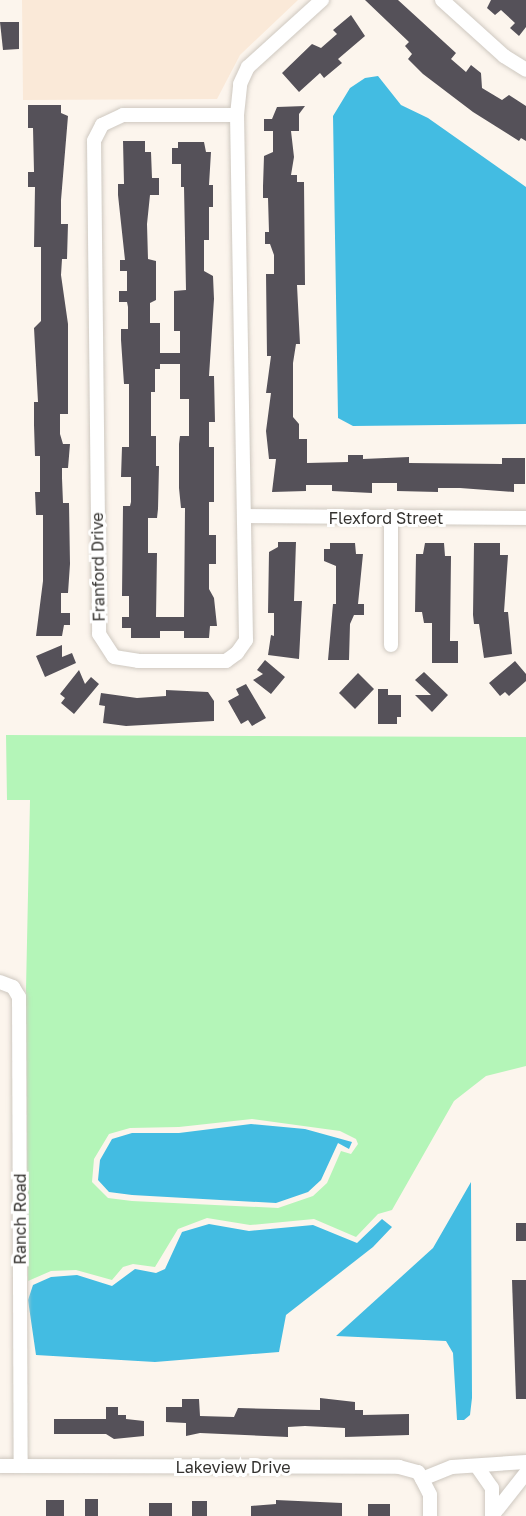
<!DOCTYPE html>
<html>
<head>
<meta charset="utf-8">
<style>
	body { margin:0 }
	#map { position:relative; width:526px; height:1516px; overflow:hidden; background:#fcf5ed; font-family:"Golos Text",sans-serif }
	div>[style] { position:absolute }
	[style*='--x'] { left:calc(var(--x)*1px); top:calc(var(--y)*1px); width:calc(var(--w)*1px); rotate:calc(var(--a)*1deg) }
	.education>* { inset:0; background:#fae9d8 }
	.green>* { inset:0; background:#b4f5b8 }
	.water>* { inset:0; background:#43bce2 }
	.building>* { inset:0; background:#555159 }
	.roads { filter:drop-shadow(0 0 2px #cec8c0) drop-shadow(0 0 2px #cec8c0) }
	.minor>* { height:14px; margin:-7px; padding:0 7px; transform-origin:7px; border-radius:7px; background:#fff }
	span { translate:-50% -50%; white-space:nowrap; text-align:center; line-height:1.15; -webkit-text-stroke:6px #fff; paint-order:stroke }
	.street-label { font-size:16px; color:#34322f }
</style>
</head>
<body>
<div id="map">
	<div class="education">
		<div style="clip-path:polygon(22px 0,298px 0,240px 55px,217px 99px,23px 100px)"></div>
	</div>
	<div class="green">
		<div style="clip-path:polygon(evenodd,6px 735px,526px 737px,526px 1066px,486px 1076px,454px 1101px,392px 1210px,378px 1214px,356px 1237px,314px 1219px,250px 1225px,207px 1218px,178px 1229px,155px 1267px,133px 1264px,123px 1267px,112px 1280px,76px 1270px,51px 1271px,28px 1281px,26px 989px,30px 800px,7px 800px,6px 735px,252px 1119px,340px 1131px,356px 1139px,358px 1144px,351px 1154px,341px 1151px,327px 1183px,313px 1196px,278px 1208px,132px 1201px,108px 1198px,92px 1182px,94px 1159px,109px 1134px,130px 1128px,179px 1127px,252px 1119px)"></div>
	</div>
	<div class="water">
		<div style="clip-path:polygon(378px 76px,401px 105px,428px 118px,526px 187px,526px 424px,353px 426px,338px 418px,333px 116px,350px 88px,365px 78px)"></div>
		<div style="clip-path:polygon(251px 1124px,305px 1129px,352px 1142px,349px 1149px,338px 1143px,321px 1180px,308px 1192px,276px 1203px,132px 1195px,109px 1192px,98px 1180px,100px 1160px,112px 1139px,132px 1133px,179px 1133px)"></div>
		<div style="clip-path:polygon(471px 1182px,472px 1398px,470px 1415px,464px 1420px,457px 1420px,453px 1353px,446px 1341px,336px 1336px,433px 1248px)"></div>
		<div style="clip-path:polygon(382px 1219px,392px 1227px,373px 1247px,286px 1315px,279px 1352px,155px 1362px,36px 1355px,28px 1300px,33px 1285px,51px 1277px,77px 1275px,112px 1286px,135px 1269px,156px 1273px,165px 1269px,182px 1232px,209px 1224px,249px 1231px,313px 1225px,357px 1243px)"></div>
	</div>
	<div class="building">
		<div style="clip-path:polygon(365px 0,398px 0,456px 53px,451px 59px,466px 72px,471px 65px,481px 73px,482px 88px,502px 100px,509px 95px,526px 106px,526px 141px,521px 138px,519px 141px,473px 112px,423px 74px,408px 59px,412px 54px,405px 46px,409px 42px)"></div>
		<div style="clip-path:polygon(491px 0,526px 0,526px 27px,519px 36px,510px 28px,515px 23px,501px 10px,495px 15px,487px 8px)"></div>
		<div style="clip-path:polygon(351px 15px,365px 36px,338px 59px,342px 63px,324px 78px,320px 73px,299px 92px,282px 73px,312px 44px,321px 48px,337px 34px,333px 30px)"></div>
		<div style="clip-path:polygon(0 22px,19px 22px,19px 49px,3px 50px)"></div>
		<div style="clip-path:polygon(28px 105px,61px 105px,61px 113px,68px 116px,61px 200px,61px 224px,68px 224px,67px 259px,62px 259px,61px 275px,68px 324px,68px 414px,60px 414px,60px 434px,63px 444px,70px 444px,68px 468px,62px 468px,62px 478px,63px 503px,69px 503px,70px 564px,68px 593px,61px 593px,61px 613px,70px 613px,70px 625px,64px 625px,62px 636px,36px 636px,43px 581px,43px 515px,36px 515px,35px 492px,40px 492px,40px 456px,35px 456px,34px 425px,34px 402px,38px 402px,34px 328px,41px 321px,41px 247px,34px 247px,35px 187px,28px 187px,28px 172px,34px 172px,33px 128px,28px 128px)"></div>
		<div style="clip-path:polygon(305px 106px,299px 114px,299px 131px,291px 131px,294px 157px,291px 175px,297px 175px,297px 182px,304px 182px,305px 285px,297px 285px,300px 344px,296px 344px,293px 363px,293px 417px,299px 424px,299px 439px,307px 439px,307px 463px,348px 462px,348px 455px,363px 455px,363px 459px,409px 457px,409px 463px,502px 464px,502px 458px,525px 458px,525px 484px,514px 484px,514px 492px,460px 488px,438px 488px,438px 492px,397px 491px,397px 483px,372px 483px,372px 493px,332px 491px,332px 485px,306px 485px,306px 491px,272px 492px,276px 459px,269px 459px,266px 431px,271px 393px,266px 393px,271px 356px,267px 356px,266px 274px,274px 274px,274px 255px,270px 244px,265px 244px,265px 232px,269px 232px,268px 198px,263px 198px,263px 186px,264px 156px,273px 152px,273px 131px,264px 131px,264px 119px,272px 119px,277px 107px)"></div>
		<div style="clip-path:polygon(evenodd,123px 141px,145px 141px,145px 152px,151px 152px,152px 178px,159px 178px,159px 195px,150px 195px,147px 224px,148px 259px,156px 261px,156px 300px,150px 303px,150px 323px,160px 323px,160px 353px,180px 353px,180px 331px,174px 331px,174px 291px,186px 290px,184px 187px,181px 187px,181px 164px,172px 164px,172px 148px,178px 148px,178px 142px,204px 142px,206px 152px,211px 152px,209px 185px,213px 185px,213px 207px,209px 207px,209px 240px,204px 240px,204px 271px,213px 276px,214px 299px,209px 376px,214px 376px,215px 422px,209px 422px,209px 447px,214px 447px,214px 502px,209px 502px,209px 535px,216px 535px,216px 564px,209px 564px,209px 589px,214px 598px,217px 626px,210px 626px,209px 638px,184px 638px,184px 631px,160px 631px,160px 638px,131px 638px,131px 628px,122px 628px,122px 617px,129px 617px,129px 596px,122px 596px,123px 506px,130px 506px,131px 502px,131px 477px,121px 477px,122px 447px,129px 447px,129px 384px,124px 384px,121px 340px,121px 329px,128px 329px,128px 307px,127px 302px,119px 302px,119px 291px,127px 291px,127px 271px,120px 271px,120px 260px,125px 260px,118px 195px,118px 184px,124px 184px,123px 141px,160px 364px,180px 364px,180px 399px,189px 399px,189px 436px,180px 436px,179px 444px,179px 488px,181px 508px,185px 508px,184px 617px,156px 617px,157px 553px,148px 553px,148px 518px,157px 518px,158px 509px,159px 466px,156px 466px,156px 436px,151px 436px,151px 392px,155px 392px,155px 369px,160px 369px,160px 364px)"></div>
		<div style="clip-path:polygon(278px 542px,296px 542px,294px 601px,302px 601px,299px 659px,268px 655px,271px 635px,274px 636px,274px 613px,268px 613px,269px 552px,278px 547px)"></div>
		<div style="clip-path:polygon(330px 543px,355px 543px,356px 554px,363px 554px,358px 604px,364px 604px,364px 615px,354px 615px,350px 624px,349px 660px,328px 660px,333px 604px,336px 604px,336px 566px,324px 561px,324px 549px,330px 549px)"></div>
		<div style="clip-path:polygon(425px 543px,444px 543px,445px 556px,451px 556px,450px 641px,458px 641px,458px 663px,432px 663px,432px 623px,424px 623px,422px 612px,415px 612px,416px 554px,423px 554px)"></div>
		<div style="clip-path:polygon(474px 543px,500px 543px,500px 555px,508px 555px,504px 612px,508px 612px,512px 654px,484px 658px,479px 624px,474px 624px,473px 615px)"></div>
		<div style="clip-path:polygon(62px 645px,62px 657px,72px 653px,76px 663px,45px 677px,36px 656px)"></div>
		<div style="clip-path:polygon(265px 660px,285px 677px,271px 694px,253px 680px,263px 674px,257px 670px)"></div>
		<div style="clip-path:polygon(515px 661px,526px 674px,526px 681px,509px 696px,505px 692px,500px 696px,489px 683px)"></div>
		<div style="clip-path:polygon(79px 670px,85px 684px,91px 677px,99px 684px,74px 714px,61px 703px,65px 698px,60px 694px)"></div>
		<div style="clip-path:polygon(424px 672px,448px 695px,432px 712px,415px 695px,431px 695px,415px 680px)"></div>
		<div style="clip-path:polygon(358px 673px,374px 689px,355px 709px,339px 693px)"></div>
		<div style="clip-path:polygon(246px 684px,266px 718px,252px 726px,248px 720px,241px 724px,228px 701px,239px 695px,236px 689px)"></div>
		<div style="clip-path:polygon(378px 689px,388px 689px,388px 695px,401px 695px,401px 717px,397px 717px,397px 724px,378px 724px)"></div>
		<div style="clip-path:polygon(166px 690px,208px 692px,214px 701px,214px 721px,126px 726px,103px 723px,105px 706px,99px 705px,101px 693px,137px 698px,166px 696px)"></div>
		<div style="clip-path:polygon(516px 1223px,526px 1223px,526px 1241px,516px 1241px)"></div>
		<div style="clip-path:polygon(512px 1280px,526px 1280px,526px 1399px,516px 1399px)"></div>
		<div style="clip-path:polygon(320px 1398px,355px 1402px,355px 1410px,363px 1410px,363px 1415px,409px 1414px,409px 1435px,345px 1437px,345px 1428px,305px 1426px,288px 1427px,288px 1437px,200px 1433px,186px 1436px,186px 1423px,166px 1422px,166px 1407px,182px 1407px,182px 1399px,199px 1399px,200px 1416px,234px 1417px,238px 1408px,320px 1410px)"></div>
		<div style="clip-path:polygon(106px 1407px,118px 1407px,118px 1415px,126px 1415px,126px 1419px,144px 1421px,144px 1436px,114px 1439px,106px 1434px,54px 1434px,54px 1419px,106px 1419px)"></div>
		<div style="clip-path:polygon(85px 1499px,98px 1499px,98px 1516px,85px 1516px)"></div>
		<div style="clip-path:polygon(46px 1500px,64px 1500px,64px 1516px,46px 1516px)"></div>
		<div style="clip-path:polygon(276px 1500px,342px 1503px,342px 1516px,251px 1516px,251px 1506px,276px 1504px)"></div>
		<div style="clip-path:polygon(192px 1501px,207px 1501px,207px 1516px,192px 1516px)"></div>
		<div style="clip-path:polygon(149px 1503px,172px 1503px,172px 1516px,149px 1516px)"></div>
		<div style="clip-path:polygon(368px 1504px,390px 1504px,390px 1516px,368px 1516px)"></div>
	</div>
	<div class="roads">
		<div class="minor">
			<div style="--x:442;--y:0;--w:84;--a:42.1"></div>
			<div style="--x:504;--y:56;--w:26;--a:32"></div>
			<div style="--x:237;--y:115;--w:114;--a:180"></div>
			<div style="--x:123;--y:115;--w:23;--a:155"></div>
			<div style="--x:102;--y:125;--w:18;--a:117"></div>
			<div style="--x:94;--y:141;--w:493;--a:89.4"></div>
			<div style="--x:99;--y:634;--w:27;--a:57"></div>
			<div style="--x:114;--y:657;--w:24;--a:9"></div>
			<div style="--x:138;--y:661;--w:88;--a:0"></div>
			<div style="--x:226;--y:661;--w:14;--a:-36"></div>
			<div style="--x:237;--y:653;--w:16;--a:-55"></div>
			<div style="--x:246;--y:640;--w:525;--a:-90.98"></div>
			<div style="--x:237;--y:115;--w:31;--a:-84"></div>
			<div style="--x:240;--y:84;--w:19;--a:-65"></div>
			<div style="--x:248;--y:67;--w:100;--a:-42.2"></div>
			<div style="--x:245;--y:516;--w:281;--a:0.4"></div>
			<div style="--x:391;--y:519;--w:126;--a:90"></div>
			<div style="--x:0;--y:982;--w:14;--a:21"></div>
			<div style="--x:13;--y:987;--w:12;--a:59"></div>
			<div style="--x:19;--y:997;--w:469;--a:89.8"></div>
			<div style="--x:0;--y:1466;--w:399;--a:0.1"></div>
			<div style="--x:399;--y:1467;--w:20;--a:15"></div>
			<div style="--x:418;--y:1472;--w:8;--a:60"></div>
			<div style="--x:422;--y:1479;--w:18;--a:63"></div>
			<div style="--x:430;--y:1495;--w:21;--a:90"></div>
			<div style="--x:478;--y:1468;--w:24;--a:55"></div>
			<div style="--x:492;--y:1488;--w:28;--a:90"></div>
			<div style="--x:422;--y:1479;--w:32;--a:-22"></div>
			<div style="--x:452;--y:1467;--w:74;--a:-3.9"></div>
			<div style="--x:492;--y:1516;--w:55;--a:-51.7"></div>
		</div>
	</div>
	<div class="street-label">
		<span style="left:386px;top:518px">Flexford Street</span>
		<span style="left:98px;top:567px;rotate:-91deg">Franford Drive</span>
		<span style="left:20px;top:1219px;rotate:-90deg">Ranch Road</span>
		<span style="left:233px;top:1467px">Lakeview Drive</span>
	</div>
</div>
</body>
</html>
